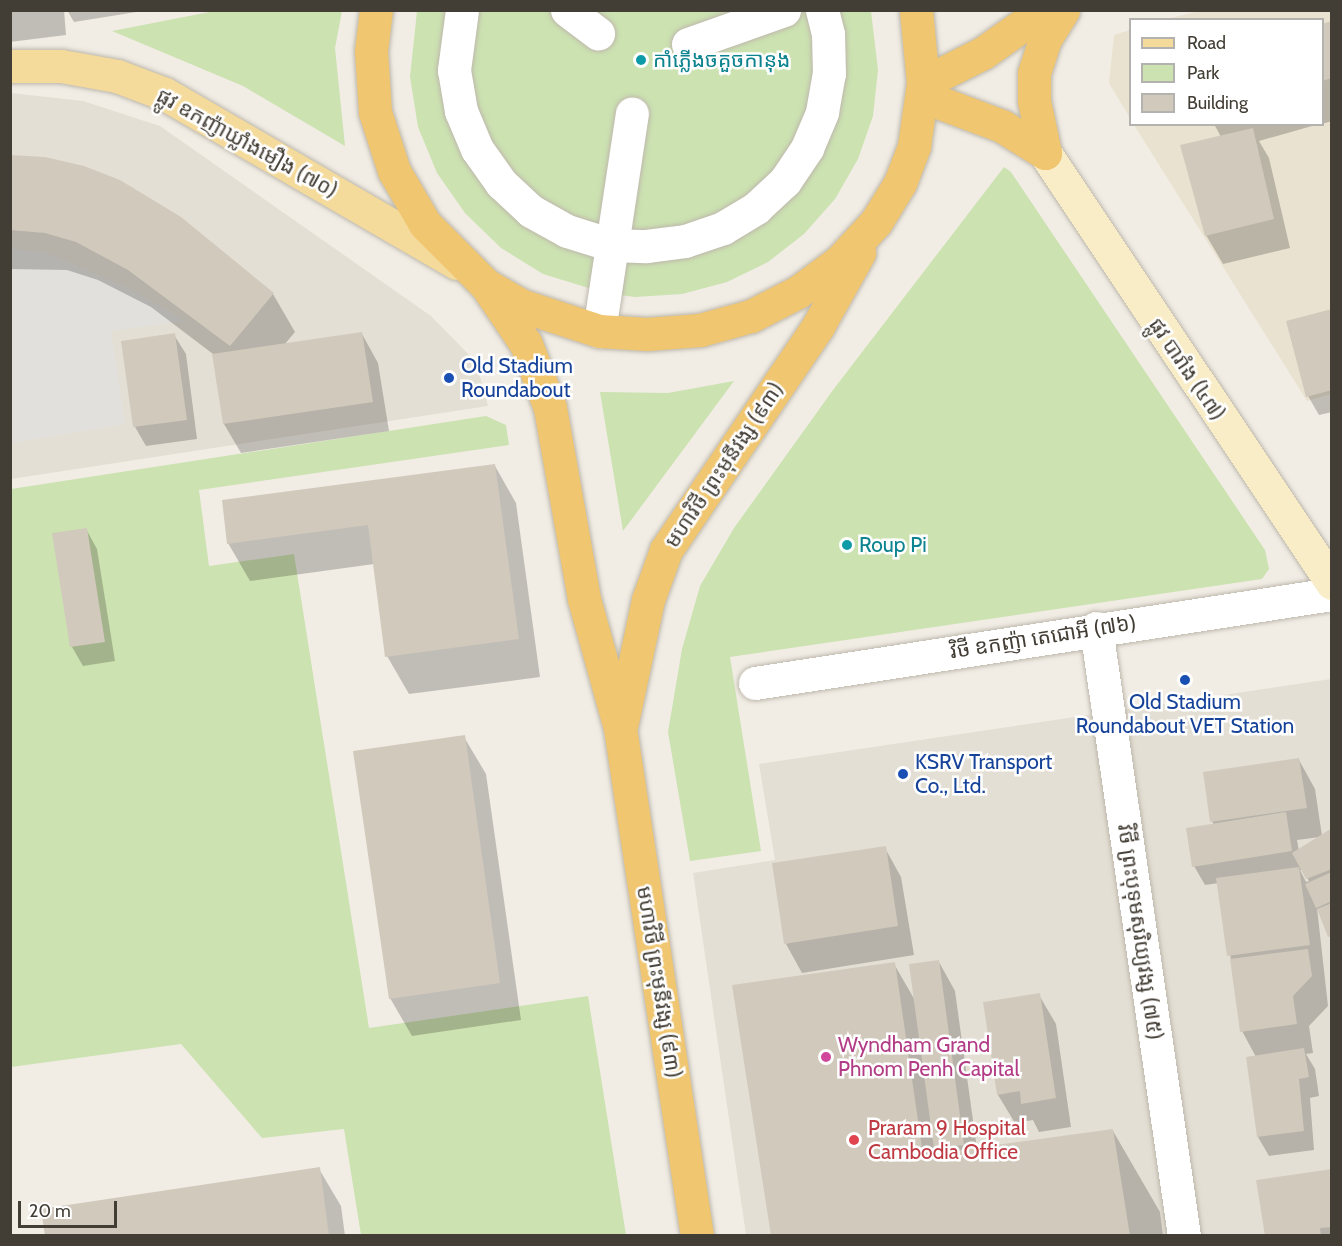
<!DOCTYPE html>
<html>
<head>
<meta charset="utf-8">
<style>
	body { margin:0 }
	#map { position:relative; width:1342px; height:1246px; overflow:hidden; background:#f1ede5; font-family:Cabin,"Noto Sans Khmer",sans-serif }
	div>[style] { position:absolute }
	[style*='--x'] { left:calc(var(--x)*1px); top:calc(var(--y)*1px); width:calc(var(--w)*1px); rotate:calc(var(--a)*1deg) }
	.residential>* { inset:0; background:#e4dfd4 }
	.education>* { inset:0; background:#e9e2d0 }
	.green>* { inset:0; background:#cce2b1 }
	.parking>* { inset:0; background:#e2e0dd }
	.shadow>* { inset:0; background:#0003 }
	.building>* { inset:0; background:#d1c9bc }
	.roads { filter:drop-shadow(0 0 2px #beb8ac) drop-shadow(0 0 2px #beb8ac) }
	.street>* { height:33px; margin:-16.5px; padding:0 16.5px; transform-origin:16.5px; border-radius:16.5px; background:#fff }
	.secondary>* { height:33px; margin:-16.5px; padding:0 16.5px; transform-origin:16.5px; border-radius:16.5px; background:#f9edc7 }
	.primary>* { height:33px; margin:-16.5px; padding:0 16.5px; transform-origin:16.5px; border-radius:16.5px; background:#f5db9b }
	.highway>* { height:33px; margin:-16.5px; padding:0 16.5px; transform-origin:16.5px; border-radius:16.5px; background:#f0c671 }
	.dots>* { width:16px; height:16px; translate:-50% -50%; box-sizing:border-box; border:3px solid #fff; border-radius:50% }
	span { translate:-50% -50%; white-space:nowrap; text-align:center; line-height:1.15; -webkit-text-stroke:5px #fff; paint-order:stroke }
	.culture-label { font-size:21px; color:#0d838f }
	.left { translate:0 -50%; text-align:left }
	.street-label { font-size:21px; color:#433e35 }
	.transit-label { font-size:21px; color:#164399 }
	.hotel-label { font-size:21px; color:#b23c85 }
	.health-label { font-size:21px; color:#be3a42 }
	.frame { position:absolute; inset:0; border:12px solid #433e35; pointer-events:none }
	.legend { position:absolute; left:1129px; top:18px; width:195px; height:108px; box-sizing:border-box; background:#fff; border:2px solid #b4b2ae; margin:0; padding:8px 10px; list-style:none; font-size:18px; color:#433e35 }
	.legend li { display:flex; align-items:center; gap:12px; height:30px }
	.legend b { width:30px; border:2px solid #b4b2ae }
	.scale { position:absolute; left:18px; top:1201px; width:99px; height:27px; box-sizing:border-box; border:3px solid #433e35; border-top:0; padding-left:8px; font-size:18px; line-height:21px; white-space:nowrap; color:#433e35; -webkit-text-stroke:4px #fff; paint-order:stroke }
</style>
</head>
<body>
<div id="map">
	<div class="residential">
		<div style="clip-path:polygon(11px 93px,83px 101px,160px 126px,431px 316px,476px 362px,488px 406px,11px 479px)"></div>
		<div style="clip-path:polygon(1331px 679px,1331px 1235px,746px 1235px,693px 873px,775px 860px,759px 764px)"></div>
	</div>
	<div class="education">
		<div style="clip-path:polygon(1199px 11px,1331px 11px,1331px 394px,1307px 401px,1134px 125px,1322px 124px,1322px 20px,1167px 19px)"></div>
		<div style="clip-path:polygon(1130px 30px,1130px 118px,1109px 83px,1114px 35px)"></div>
	</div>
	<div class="green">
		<div style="clip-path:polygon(220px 10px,342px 11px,335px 48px,345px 146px,243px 86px,112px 31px)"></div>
		<div style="clip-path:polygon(417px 11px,871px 11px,878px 70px,873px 116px,858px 159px,835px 199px,804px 234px,768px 262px,727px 282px,682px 294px,635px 297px,605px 293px,543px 274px,501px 248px,465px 213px,437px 173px,418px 127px,410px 77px)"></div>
		<div style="clip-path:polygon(1004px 167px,1011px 172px,1265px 550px,1269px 569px,1262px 579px,730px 657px,761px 851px,690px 861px,668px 732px,682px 649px,700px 586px,734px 528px,833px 390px)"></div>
		<div style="clip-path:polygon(734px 381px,623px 531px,600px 392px,668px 393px)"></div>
		<div style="clip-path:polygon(486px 416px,506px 425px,509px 445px,199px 490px,209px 566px,294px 554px,369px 1028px,588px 996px,626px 1235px,361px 1235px,344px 1129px,262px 1138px,181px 1044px,11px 1067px,11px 489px)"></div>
	</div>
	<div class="parking">
		<div style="clip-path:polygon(11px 249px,44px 252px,128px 288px,185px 321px,111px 331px,125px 424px,11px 443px)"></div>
	</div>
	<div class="shadow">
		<div style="clip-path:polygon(10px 10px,64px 10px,66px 35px,10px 42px)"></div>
		<div style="clip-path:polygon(67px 10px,149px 10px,74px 22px)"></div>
		<div style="clip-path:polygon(1332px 23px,1332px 121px,1322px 124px,1322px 25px)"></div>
		<div style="clip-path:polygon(1214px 124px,1319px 124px,1259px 141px,1269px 158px,1290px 248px,1223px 264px,1206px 235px,1221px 137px)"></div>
		<div style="clip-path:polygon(10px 157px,180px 218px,273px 294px,295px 332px,284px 345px,362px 334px,378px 363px,389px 431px,241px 453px,224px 424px,213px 354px,151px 307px,98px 280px,67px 270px,10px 269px)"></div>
		<div style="clip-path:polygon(1332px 310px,1332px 412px,1319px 415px,1308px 396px)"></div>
		<div style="clip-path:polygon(174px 335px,186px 354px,197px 439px,146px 446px,135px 427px)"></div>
		<div style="clip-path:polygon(495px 466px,516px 503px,540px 677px,409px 694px,387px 656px,374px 564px,250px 581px,228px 543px)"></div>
		<div style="clip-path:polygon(86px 529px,97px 549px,115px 661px,83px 666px,72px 647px,54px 534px)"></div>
		<div style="clip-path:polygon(464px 737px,486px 774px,521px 1020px,412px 1036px,390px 998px)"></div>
		<div style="clip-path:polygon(evenodd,1299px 760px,1315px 789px,1322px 836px,1332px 830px,1332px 939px,1317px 908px,1328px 1006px,1309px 1026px,1313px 1053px,1306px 1054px,1315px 1069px,1319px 1096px,1310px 1098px,1314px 1150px,1269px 1156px,1258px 1137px,1256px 1057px,1242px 1031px,1219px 883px,1205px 885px,1194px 866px,1214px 825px,1212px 821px,1299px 760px,1320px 837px,1299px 851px,1297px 840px,1320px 837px,1299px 760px,1300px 870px,1303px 870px,1309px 881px,1306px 882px,1300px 870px)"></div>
		<div style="clip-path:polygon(885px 848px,901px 877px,914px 955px,802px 973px,786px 944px)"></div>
		<div style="clip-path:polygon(939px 962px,955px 991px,977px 1149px,1113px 1131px,1160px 1212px,1163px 1236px,772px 1236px,894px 964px,916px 1002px)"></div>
		<div style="clip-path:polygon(1039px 995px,1056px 1024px,1071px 1127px,1039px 1132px,1033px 1120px,1015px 1123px,998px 1095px)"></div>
		<div style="clip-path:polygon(319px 1169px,341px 1206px,345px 1236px,46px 1236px)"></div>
		<div style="clip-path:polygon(1332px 1171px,1332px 1236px,1266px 1236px)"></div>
	</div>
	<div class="building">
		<div style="clip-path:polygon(1332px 21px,1332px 78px,1322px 81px,1322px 24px)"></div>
		<div style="clip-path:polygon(1253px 128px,1274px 219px,1205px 236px,1180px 145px)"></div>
		<div style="clip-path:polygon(10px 155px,45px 157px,84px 166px,120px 180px,181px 217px,274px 293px,230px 346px,128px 270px,76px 242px,45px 233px,10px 230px)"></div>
		<div style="clip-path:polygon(1332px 309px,1332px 390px,1306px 397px,1286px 321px)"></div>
		<div style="clip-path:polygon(362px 332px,373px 402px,223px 424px,212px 354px)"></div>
		<div style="clip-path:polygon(175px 333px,187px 420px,133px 427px,121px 341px)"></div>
		<div style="clip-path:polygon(495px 464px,519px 639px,385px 657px,368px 525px,227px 544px,222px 500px)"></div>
		<div style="clip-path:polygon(87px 528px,105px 642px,70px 647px,52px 533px)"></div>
		<div style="clip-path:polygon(465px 735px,500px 983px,389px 999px,353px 751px)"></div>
		<div style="clip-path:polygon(1299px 758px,1307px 808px,1210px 822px,1203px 772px)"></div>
		<div style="clip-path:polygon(1286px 812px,1292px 851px,1192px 867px,1186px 828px)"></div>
		<div style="clip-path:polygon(1332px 828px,1332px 869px,1306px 879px,1292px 853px)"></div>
		<div style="clip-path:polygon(886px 846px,898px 926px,784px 944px,772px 863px)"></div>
		<div style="clip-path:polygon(1299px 867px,1310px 945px,1227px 956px,1216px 878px)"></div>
		<div style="clip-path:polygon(1332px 872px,1332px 901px,1316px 908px,1305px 884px)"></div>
		<div style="clip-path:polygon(1332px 903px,1332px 936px,1328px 937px,1317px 909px)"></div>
		<div style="clip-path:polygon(1308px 949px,1312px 976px,1293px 996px,1297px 1024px,1240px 1032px,1230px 959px)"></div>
		<div style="clip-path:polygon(939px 960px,964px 1145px,934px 1149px,909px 964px)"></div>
		<div style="clip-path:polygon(895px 962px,923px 1155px,1113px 1129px,1130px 1236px,771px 1236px,732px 985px)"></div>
		<div style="clip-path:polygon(1040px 993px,1056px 1098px,1021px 1104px,1020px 1091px,997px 1095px,983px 1002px)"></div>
		<div style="clip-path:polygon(1304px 1048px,1309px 1077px,1299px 1079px,1304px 1131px,1257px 1137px,1246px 1057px)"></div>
		<div style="clip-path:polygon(320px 1167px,329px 1236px,45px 1236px,41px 1209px)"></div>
		<div style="clip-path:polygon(1332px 1169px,1332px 1227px,1320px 1228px,1321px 1236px,1265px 1236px,1256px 1180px)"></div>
	</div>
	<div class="roads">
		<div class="street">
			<div style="--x:462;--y:10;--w:61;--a:97.6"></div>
			<div style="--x:454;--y:70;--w:42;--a:80.3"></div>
			<div style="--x:461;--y:111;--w:41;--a:67.2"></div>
			<div style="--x:477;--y:149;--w:42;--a:54.8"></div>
			<div style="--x:501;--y:183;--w:41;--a:43"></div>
			<div style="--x:531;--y:211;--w:41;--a:29.1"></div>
			<div style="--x:567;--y:231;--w:47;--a:17.3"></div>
			<div style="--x:612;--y:245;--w:34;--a:2"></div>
			<div style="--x:646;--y:246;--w:39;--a:-7"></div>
			<div style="--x:685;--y:241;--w:40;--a:-18.9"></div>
			<div style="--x:723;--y:228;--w:39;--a:-31"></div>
			<div style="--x:756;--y:208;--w:40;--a:-43"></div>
			<div style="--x:785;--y:181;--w:40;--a:-56"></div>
			<div style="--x:807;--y:148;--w:39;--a:-67"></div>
			<div style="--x:822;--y:112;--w:39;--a:-80"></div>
			<div style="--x:829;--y:74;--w:40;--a:-91.4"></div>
			<div style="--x:828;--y:34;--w:25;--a:-104"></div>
			<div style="--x:567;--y:10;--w:39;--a:37"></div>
			<div style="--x:688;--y:44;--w:102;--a:-19.5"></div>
			<div style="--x:599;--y:331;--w:220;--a:-81.4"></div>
			<div style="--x:1096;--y:628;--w:614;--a:81.76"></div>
			<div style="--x:755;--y:683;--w:584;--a:-8.77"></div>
		</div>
		<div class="secondary">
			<div style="--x:1045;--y:153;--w:517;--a:56.28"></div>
		</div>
		<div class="primary">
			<div style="--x:10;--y:66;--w:51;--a:0"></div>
			<div style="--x:61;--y:66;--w:57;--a:10.1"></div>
			<div style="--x:117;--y:76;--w:51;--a:20.6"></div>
			<div style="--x:165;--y:94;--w:337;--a:30.1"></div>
		</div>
		<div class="highway">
			<div style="--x:376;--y:10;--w:41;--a:97"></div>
			<div style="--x:371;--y:51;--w:61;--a:86.2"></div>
			<div style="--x:375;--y:112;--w:62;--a:72.1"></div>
			<div style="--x:394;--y:171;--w:61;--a:59.7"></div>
			<div style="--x:425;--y:224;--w:86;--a:45"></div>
			<div style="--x:486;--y:285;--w:39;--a:30"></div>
			<div style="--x:520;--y:305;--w:83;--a:18.2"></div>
			<div style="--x:599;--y:331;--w:48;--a:3.6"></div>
			<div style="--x:647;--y:334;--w:53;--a:-4.3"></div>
			<div style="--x:700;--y:330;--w:53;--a:-15.4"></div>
			<div style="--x:751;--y:316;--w:53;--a:-27.1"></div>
			<div style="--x:798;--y:292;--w:52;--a:-36.4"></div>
			<div style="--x:840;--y:261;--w:53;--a:-47.3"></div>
			<div style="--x:876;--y:222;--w:46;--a:-58.4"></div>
			<div style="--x:900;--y:183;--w:40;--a:-69"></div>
			<div style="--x:914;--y:146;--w:64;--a:-81.9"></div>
			<div style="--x:923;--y:83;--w:73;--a:-95.5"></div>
			<div style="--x:923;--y:83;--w:67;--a:-26.6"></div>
			<div style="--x:983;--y:53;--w:75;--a:-35.2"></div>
			<div style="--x:922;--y:96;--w:85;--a:20.6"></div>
			<div style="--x:1002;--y:126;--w:51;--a:32.1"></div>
			<div style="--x:1045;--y:153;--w:53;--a:-101.9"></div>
			<div style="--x:1034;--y:101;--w:28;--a:-90"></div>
			<div style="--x:1034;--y:73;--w:36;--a:-72"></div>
			<div style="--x:1045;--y:39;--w:34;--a:-58"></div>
			<div style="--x:486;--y:285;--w:71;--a:55.9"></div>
			<div style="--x:526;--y:344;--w:68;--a:69.4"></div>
			<div style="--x:550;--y:408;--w:194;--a:79.9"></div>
			<div style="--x:584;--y:599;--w:134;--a:74.4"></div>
			<div style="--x:620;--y:728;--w:514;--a:81.38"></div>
			<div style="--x:622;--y:722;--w:125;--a:-78"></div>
			<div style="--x:648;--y:600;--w:53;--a:-70.2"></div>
			<div style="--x:666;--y:550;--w:271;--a:-55.8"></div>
			<div style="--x:818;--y:326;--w:84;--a:-60.7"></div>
		</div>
	</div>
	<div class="dots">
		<div style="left:641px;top:60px;background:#0f9aa8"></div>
		<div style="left:449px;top:378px;background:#1a4fb4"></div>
		<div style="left:847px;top:545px;background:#0f9aa8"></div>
		<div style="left:1185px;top:680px;background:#1a4fb4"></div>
		<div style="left:903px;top:774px;background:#1a4fb4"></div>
		<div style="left:826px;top:1057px;background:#d1479c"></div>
		<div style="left:854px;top:1140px;background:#e0444e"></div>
	</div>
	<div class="culture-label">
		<span class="left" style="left:653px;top:60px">កាំភ្លើងចគួចកានុង</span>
		<span class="left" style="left:859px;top:545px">Roup Pi</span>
	</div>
	<div class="street-label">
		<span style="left:247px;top:143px;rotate:29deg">ផ្លូវ ឧកញ៉ាឃ្លាំងមឿង (៧០)</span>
		<span style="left:1187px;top:369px;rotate:56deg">ផ្លូវ បារាំង (៤៧)</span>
		<span style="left:724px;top:465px;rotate:-56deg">មហាវិថី ព្រះមុនីវង្ស (៩៣)</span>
		<span style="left:1043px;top:637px;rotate:-9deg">វិថី ឧកញ៉ា តេជោអី (៧៦)</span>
		<span style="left:1140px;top:932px;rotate:82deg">វិថី ព្រះបុទុមសុរិយ្យវង្ស (៧៥)</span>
		<span style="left:659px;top:982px;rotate:81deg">មហាវិថី ព្រះមុនីវង្ស (៩៣)</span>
	</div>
	<div class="transit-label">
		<span class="left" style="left:461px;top:378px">Old Stadium<br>Roundabout</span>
		<span style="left:1185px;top:714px">Old Stadium<br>Roundabout VET Station</span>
		<span class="left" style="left:915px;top:774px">KSRV Transport<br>Co., Ltd.</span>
	</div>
	<div class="hotel-label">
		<span class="left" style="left:838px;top:1057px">Wyndham Grand<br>Phnom Penh Capital</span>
	</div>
	<div class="health-label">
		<span class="left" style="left:868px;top:1140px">Praram 9 Hospital<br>Cambodia Office</span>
	</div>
	<div class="frame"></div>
	<ul class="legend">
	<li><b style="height:8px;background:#f5db9b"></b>Road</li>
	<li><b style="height:16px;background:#cce2b1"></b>Park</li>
	<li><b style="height:16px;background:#d1c9bc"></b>Building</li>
	</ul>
	<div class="scale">20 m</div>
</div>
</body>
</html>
